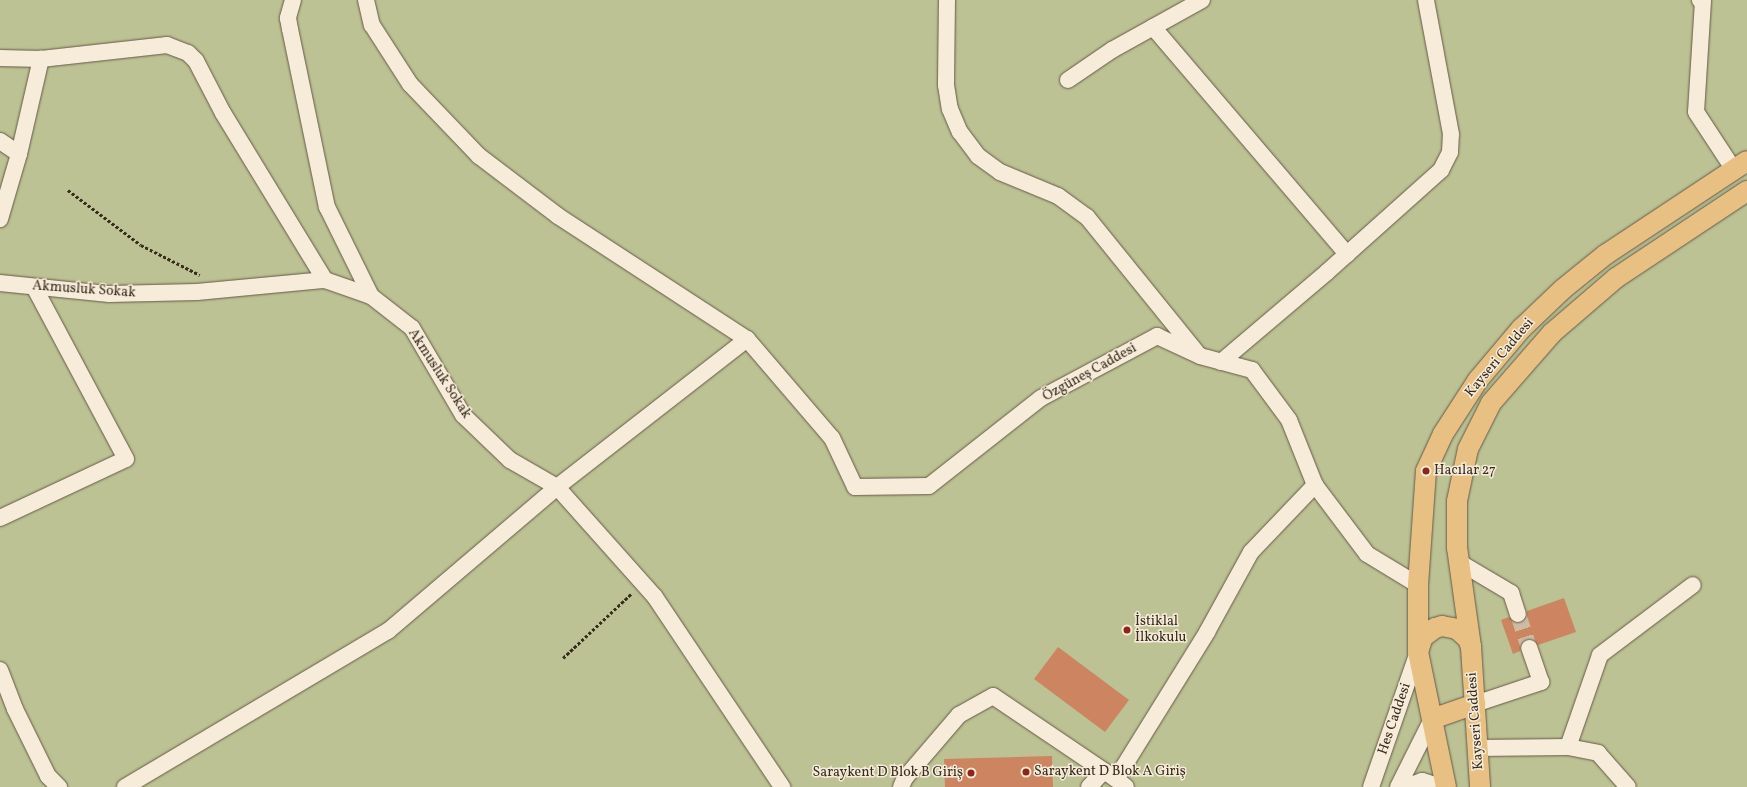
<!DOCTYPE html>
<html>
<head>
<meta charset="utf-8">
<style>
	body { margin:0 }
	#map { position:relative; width:1747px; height:787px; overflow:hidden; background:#f2e0c6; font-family:Vollkorn,serif }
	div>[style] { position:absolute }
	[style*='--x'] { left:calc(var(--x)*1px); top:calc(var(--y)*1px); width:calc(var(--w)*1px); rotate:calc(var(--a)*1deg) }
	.green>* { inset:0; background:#bcc294 }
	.building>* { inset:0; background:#cc8560 }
	.minor-tunnel>* { height:16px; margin-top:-8px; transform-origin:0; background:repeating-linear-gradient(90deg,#cdbca4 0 16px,transparent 0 24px) }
	.path>* { height:2.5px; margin-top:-1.25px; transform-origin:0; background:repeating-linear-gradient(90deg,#382c1d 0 3px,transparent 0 5px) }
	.roads { filter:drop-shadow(0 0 1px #665947) drop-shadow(0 0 1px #665947) }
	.minor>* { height:16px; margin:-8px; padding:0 8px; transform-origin:8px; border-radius:8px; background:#f7ebda }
	.major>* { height:20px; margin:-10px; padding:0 10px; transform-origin:10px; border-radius:10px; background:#e9c083 }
	.dots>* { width:11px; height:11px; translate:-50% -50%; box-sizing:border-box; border:2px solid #f7ebda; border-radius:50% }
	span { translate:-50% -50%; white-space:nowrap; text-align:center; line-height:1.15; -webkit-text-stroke:3px #f7ebda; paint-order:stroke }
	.street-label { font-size:14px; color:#382c1d }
	.poi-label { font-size:14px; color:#382c1d }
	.left { translate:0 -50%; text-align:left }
	.right { translate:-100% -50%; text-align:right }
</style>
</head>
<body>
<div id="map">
	<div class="green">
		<div style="clip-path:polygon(0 0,1747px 0,1747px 787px,0 787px)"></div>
	</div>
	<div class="building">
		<div style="clip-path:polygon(1564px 598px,1576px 632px,1538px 645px,1535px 641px,1526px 639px,1522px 642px,1520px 651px,1513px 654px,1501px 620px,1509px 617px,1516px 623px,1521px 623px,1527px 616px,1527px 611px)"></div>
		<div style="clip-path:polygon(1058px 647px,1129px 700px,1105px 732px,1034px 679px)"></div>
		<div style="clip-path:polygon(1052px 756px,1053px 787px,945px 787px,944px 759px)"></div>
	</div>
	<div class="minor-tunnel">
		<div style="--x:1518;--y:614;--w:36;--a:72"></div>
	</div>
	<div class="path">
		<div style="--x:68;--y:190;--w:91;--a:37"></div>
		<div style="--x:141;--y:245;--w:66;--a:27"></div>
		<div style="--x:563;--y:658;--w:95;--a:-43.3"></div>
	</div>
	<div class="roads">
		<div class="minor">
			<div style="--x:293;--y:0;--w:19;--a:106"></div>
			<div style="--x:288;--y:18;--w:11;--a:80"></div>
			<div style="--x:290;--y:29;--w:182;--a:78.3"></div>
			<div style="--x:327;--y:207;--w:99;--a:63.7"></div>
			<div style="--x:366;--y:0;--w:26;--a:77"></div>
			<div style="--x:372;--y:25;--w:70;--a:57.2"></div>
			<div style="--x:410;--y:84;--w:100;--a:46.2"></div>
			<div style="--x:479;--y:156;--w:99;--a:37.2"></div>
			<div style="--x:558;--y:216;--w:225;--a:33.1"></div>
			<div style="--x:747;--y:339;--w:130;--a:49.4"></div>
			<div style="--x:832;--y:438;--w:54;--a:64.9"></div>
			<div style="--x:855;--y:487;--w:74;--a:-0.8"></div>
			<div style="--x:929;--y:486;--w:142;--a:-38.2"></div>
			<div style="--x:1041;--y:398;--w:132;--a:-28.1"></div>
			<div style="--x:1157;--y:336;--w:47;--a:24.9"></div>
			<div style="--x:1200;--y:356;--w:54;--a:15.1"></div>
			<div style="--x:1252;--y:370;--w:62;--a:53.5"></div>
			<div style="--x:1289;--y:420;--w:70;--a:68.2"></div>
			<div style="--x:1315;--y:485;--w:86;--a:53"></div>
			<div style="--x:1367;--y:554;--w:60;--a:31.3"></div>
			<div style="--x:947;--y:0;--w:85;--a:90.7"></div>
			<div style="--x:946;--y:85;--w:24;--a:81"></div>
			<div style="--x:950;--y:109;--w:25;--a:67"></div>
			<div style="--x:960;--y:132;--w:30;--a:53"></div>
			<div style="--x:978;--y:156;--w:27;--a:36"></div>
			<div style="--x:1000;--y:172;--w:63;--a:22.5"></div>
			<div style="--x:1058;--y:196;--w:36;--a:36"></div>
			<div style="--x:1087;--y:217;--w:176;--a:51"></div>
			<div style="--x:1700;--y:0;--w:3;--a:18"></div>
			<div style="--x:1703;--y:1;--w:111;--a:93.6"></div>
			<div style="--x:1696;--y:112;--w:69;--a:56.8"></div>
			<div style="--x:1153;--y:27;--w:299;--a:49.5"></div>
			<div style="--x:0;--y:58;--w:41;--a:1.4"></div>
			<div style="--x:41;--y:59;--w:127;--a:-6.3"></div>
			<div style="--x:167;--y:45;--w:22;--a:21"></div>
			<div style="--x:188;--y:53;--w:11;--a:45"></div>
			<div style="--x:196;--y:61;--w:59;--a:62.6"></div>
			<div style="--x:223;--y:113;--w:196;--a:58.6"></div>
			<div style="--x:1068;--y:80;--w:53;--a:-34.3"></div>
			<div style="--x:1112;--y:50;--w:103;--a:-29.1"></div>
			<div style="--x:0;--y:141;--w:23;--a:34"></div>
			<div style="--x:19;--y:154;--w:68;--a:106.3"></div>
			<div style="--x:19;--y:154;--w:98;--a:-77"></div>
			<div style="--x:0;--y:283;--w:110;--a:5.8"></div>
			<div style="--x:109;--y:294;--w:88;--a:-1.3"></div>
			<div style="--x:197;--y:292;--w:129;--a:-5.4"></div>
			<div style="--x:325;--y:280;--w:49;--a:19.2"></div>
			<div style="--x:371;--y:296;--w:52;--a:38"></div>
			<div style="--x:412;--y:328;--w:101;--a:59.6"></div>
			<div style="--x:463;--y:415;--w:65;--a:43.8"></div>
			<div style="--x:510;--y:460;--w:54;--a:29.9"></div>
			<div style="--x:557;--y:487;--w:241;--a:-37.9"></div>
			<div style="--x:1221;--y:362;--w:139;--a:-40.3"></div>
			<div style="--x:1327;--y:272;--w:153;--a:-41.8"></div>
			<div style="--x:1441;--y:170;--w:20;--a:-63"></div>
			<div style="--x:1450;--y:152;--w:18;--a:-87"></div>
			<div style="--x:1451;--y:134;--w:136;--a:-100.6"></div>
			<div style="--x:0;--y:518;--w:139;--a:-25.1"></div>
			<div style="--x:126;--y:459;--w:195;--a:-118.1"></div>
			<div style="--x:1459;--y:562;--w:61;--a:30.8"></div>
			<div style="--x:1511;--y:593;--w:22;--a:72"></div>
			<div style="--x:0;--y:670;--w:42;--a:69"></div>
			<div style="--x:15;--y:709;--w:75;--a:63.8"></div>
			<div style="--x:48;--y:776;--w:16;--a:45"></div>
			<div style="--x:1475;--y:704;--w:70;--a:-18.4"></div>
			<div style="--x:1541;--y:682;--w:36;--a:-109"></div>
			<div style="--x:1568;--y:747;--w:97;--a:-70.8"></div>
			<div style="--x:1600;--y:655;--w:116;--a:-37"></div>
			<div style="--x:1477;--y:748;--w:91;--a:-0.6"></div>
			<div style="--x:1568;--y:747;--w:31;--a:11"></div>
			<div style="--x:1598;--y:753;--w:45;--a:48.6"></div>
			<div style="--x:125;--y:787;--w:306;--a:-30.7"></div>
			<div style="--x:388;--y:631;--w:222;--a:-40.4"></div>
			<div style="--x:557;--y:487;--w:147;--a:48.3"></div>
			<div style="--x:655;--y:597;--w:229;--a:56.2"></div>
			<div style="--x:901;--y:787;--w:10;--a:-66"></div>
			<div style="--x:905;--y:778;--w:83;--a:-49.4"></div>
			<div style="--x:959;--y:715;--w:39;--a:-29"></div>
			<div style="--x:993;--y:696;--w:148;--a:34"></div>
			<div style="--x:1089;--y:787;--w:22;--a:-47"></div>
			<div style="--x:1126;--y:787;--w:13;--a:-141"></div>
			<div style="--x:1116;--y:779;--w:173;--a:-58.2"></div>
			<div style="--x:1207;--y:632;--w:91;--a:-61.2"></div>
			<div style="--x:1251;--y:552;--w:93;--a:-46.3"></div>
			<div style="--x:1371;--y:787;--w:143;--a:-70.8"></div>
			<div style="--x:1398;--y:787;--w:76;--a:-63.4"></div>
			<div style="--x:1406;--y:787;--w:17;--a:-21"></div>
			<div style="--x:1422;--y:781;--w:21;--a:17"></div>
		</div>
		<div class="major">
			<div style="--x:1471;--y:647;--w:100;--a:-98"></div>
			<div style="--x:1457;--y:548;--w:47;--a:-90"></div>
			<div style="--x:1457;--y:501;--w:53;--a:-78.1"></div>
			<div style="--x:1468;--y:449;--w:51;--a:-63.4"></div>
			<div style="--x:1491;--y:403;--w:93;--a:-48.9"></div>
			<div style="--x:1552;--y:333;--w:84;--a:-40.7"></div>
			<div style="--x:1616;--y:278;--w:157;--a:-33.6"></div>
			<div style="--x:1418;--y:652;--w:67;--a:-90"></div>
			<div style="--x:1418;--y:585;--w:114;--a:-86"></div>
			<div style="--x:1426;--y:471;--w:41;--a:-65.3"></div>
			<div style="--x:1443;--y:434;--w:64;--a:-57.1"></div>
			<div style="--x:1478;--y:380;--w:67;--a:-49.9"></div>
			<div style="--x:1521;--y:329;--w:58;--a:-43.6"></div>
			<div style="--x:1563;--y:289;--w:54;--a:-39"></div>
			<div style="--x:1605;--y:255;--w:170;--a:-33.5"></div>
			<div style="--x:1432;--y:719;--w:46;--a:-19.2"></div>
			<div style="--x:1446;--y:787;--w:138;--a:-101.7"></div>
			<div style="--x:1418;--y:652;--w:16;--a:-72"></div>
			<div style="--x:1423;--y:637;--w:15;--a:-37"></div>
			<div style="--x:1435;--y:628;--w:7;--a:-16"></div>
			<div style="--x:1442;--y:626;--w:15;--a:11"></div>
			<div style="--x:1457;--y:629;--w:15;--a:42"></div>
			<div style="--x:1468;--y:639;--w:9;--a:69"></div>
			<div style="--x:1471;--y:647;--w:140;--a:86.3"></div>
		</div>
	</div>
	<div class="dots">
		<div style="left:1426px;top:471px;background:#8f2418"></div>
		<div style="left:1127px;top:630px;background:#8f2418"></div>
		<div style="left:1026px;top:772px;background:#8f2418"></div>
		<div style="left:971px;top:773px;background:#8f2418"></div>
	</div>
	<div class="street-label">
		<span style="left:84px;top:290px;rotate:4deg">Akmusluk Sokak</span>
		<span style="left:1500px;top:358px;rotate:-50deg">Kayseri Caddesi</span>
		<span style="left:1090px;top:373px;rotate:-29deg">Özgüneş Caddesi</span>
		<span style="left:439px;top:374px;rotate:57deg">Akmusluk Sokak</span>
		<span style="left:1395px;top:719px;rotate:-71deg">Hes Caddesi</span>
		<span style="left:1476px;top:721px;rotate:-94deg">Kayseri Caddesi</span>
	</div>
	<div class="poi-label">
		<span class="left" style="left:1434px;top:471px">Hacılar 27</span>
		<span class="left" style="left:1135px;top:630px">İstiklal<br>İlkokulu</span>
		<span class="left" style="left:1034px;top:772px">Saraykent D Blok A Giriş</span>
		<span class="right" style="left:963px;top:773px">Saraykent D Blok B Giriş</span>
	</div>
</div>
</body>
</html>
